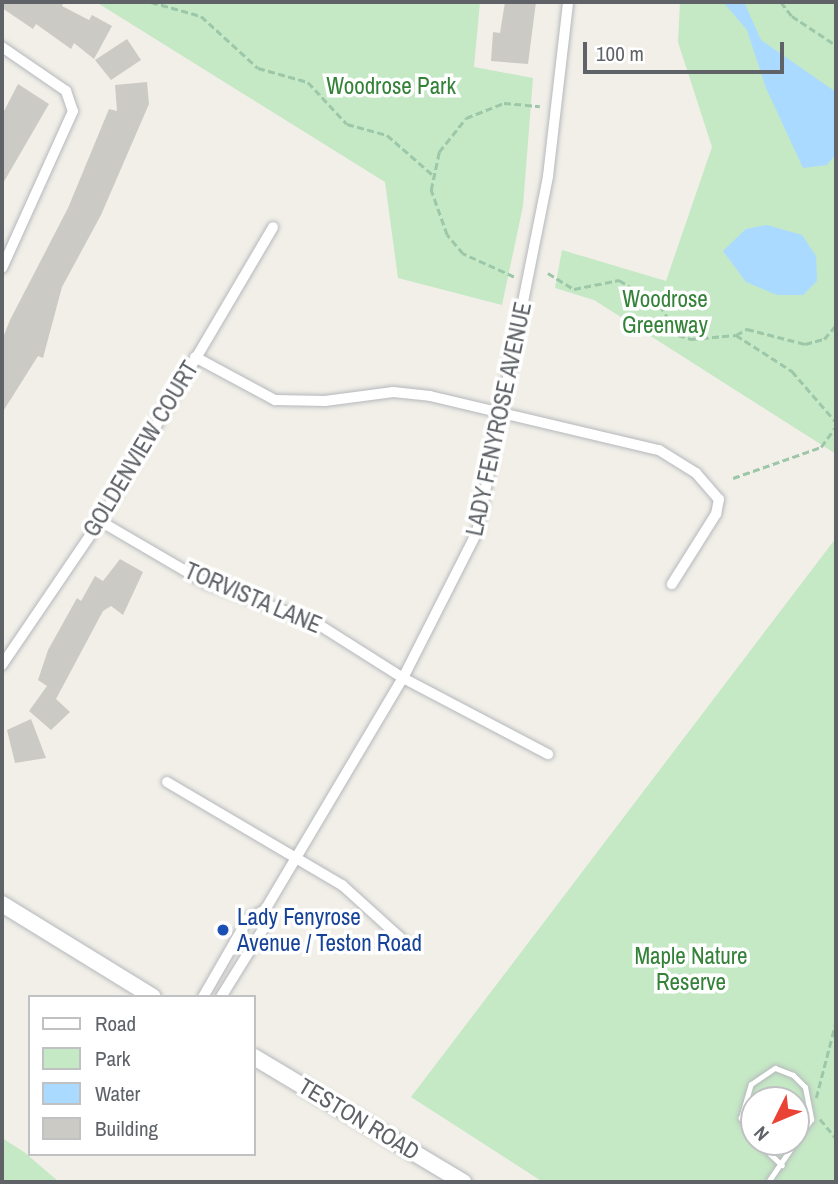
<!DOCTYPE html>
<html>
<head>
<meta charset="utf-8">
<style>
	body { margin:0 }
	#map { position:relative; width:838px; height:1184px; overflow:hidden; background:#f1efe8; font-family:"Archivo Narrow",sans-serif }
	div>[style] { position:absolute }
	[style*='--x'] { left:calc(var(--x)*1px); top:calc(var(--y)*1px); width:calc(var(--w)*1px); rotate:calc(var(--a)*1deg) }
	.green>* { inset:0; background:#c5e8c5 }
	.water>* { inset:0; background:#aadaff }
	.building>* { inset:0; background:#cccac5 }
	.path>* { height:2.5px; margin-top:-1.25px; transform-origin:0; background:repeating-linear-gradient(90deg,#9cc7a9 0 7px,transparent 0 10.5px) }
	.roads { filter:drop-shadow(0 0 2px #b5b8bc) drop-shadow(0 0 2px #b5b8bc) }
	.service>* { height:5px; margin:-2.5px; padding:0 2.5px; transform-origin:2.5px; border-radius:2.5px; background:#fff }
	.minor>* { height:10px; margin:-5px; padding:0 5px; transform-origin:5px; border-radius:5px; background:#fff }
	.secondary>* { height:16px; margin:-8px; padding:0 8px; transform-origin:8px; border-radius:8px; background:#fff }
	.dots>* { width:19px; height:19px; translate:-50% -50%; box-sizing:border-box; border:4px solid #fff; border-radius:50% }
	span { translate:-50% -50%; white-space:nowrap; text-align:center; line-height:1.15; -webkit-text-stroke:7px #fff; paint-order:stroke }
	.park-label { font-size:23px; color:#348238 }
	.street-label { font-size:23px; color:#5f6368 }
	.transit-label { font-size:23px; color:#164399 }
	.left { translate:0 -50%; text-align:left }
	.frame { position:absolute; inset:0; border:4px solid #5f6368; pointer-events:none }
	.legend { position:absolute; left:28px; top:995px; width:228px; height:161px; box-sizing:border-box; background:#fff; border:2px solid #bfc1c3; margin:0; padding:9px 12px; list-style:none; font-size:21px; color:#5f6368 }
	.legend li { display:flex; align-items:center; gap:14px; height:35px }
	.legend b { width:35px; border:2px solid #bfc1c3 }
	.north { position:absolute; left:740px; top:1086px; width:70px; height:70px; box-sizing:border-box; background:#fff; border:2px solid #bfc1c3; border-radius:50%; rotate:227deg; font-size:19px; font-weight:700; line-height:28px; text-align:center; color:#5f6368 }
	.north::after { content:''; display:block; margin:auto; width:24px; height:32px; background:#ea4335; clip-path:polygon(50% 0,100% 100%,50% 72%,0 100%) }
	.scale { position:absolute; left:583px; top:42px; width:201px; height:32px; box-sizing:border-box; border:4px solid #5f6368; border-top:0; padding-left:9px; font-size:21px; line-height:24px; white-space:nowrap; color:#5f6368; -webkit-text-stroke:5px #fff; paint-order:stroke }
</style>
</head>
<body>
<div id="map">
	<div class="green">
		<div style="clip-path:polygon(96px 2px,480px 2px,474px 67px,533px 78px,523px 206px,502px 305px,398px 278px,385px 182px)"></div>
		<div style="clip-path:polygon(680px 2px,836px 2px,836px 454px,594px 300px,555px 288px,562px 250px,666px 281px,712px 147px,678px 42px)"></div>
		<div style="clip-path:polygon(evenodd,836px 538px,836px 1182px,543px 1182px,411px 1097px,836px 538px,754px 1100px,796px 1100px,796px 1142px,754px 1142px,754px 1100px)"></div>
		<div style="clip-path:polygon(2px 1138px,24px 1152px,59px 1182px,2px 1182px)"></div>
	</div>
	<div class="water">
		<div style="clip-path:polygon(723px 2px,744px 2px,761px 40px,836px 92px,836px 154px,827px 165px,803px 168px,766px 88px,747px 30px)"></div>
		<div style="clip-path:polygon(767px 225px,802px 235px,816px 256px,817px 281px,803px 295px,777px 295px,746px 282px,723px 251px,746px 229px)"></div>
	</div>
	<div class="building">
		<div style="clip-path:polygon(2px 2px,64px 2px,62px 6px,89px 20px,92px 15px,112px 26px,94px 59px,74px 43px,71px 49px,36px 24px,33px 29px,2px 8px)"></div>
		<div style="clip-path:polygon(505px 2px,536px 2px,528px 64px,491px 61px,493px 32px,500px 33px)"></div>
		<div style="clip-path:polygon(127px 39px,141px 60px,111px 80px,95px 60px)"></div>
		<div style="clip-path:polygon(147px 82px,149px 104px,101px 215px,62px 287px,43px 358px,38px 356px,2px 413px,2px 340px,10px 320px,68px 208px,109px 109px,117px 111px,115px 85px)"></div>
		<div style="clip-path:polygon(18px 84px,49px 104px,2px 185px,2px 115px)"></div>
		<div style="clip-path:polygon(120px 559px,143px 572px,123px 615px,111px 606px,103px 611px,56px 699px,70px 712px,51px 730px,29px 711px,47px 686px,38px 680px,48px 650px,77px 598px,81px 601px,95px 576px,103px 581px)"></div>
		<div style="clip-path:polygon(31px 719px,46px 758px,15px 763px,7px 730px)"></div>
	</div>
	<div class="path">
		<div style="--x:151;--y:2;--w:52;--a:15.6"></div>
		<div style="--x:201;--y:16;--w:77;--a:42.4"></div>
		<div style="--x:258;--y:68;--w:52;--a:15.6"></div>
		<div style="--x:308;--y:82;--w:57;--a:47.1"></div>
		<div style="--x:347;--y:124;--w:41;--a:15.4"></div>
		<div style="--x:387;--y:135;--w:62;--a:41.1"></div>
		<div style="--x:781;--y:2;--w:18;--a:52"></div>
		<div style="--x:792;--y:16;--w:53;--a:33.4"></div>
		<div style="--x:548;--y:273;--w:31;--a:32"></div>
		<div style="--x:574;--y:289;--w:46;--a:-11.3"></div>
		<div style="--x:619;--y:280;--w:48;--a:31.4"></div>
		<div style="--x:660;--y:305;--w:35;--a:59"></div>
		<div style="--x:678;--y:335;--w:14;--a:17"></div>
		<div style="--x:691;--y:339;--w:45;--a:-5.1"></div>
		<div style="--x:736;--y:335;--w:67;--a:32.7"></div>
		<div style="--x:792;--y:371;--w:67;--a:49.2"></div>
		<div style="--x:514;--y:277;--w:56;--a:-155.7"></div>
		<div style="--x:463;--y:254;--w:25;--a:-130"></div>
		<div style="--x:447;--y:235;--w:48;--a:-109.6"></div>
		<div style="--x:431;--y:190;--w:39;--a:-78"></div>
		<div style="--x:439;--y:152;--w:43;--a:-51.5"></div>
		<div style="--x:466;--y:118;--w:41;--a:-21.5"></div>
		<div style="--x:504;--y:103;--w:36;--a:5"></div>
		<div style="--x:736;--y:335;--w:13;--a:-29"></div>
		<div style="--x:747;--y:329;--w:60;--a:14.5"></div>
		<div style="--x:805;--y:344;--w:20;--a:-15"></div>
		<div style="--x:824;--y:339;--w:18;--a:-49"></div>
		<div style="--x:733;--y:478;--w:93;--a:-19.4"></div>
		<div style="--x:821;--y:447;--w:26;--a:-54"></div>
		<div style="--x:816;--y:1098;--w:80;--a:-75.4"></div>
		<div style="--x:820;--y:1119;--w:25;--a:50"></div>
	</div>
	<div class="roads">
		<div class="service">
			<div style="--x:754;--y:1140;--w:26;--a:-121"></div>
			<div style="--x:741;--y:1118;--w:35;--a:-74"></div>
			<div style="--x:751;--y:1084;--w:29;--a:-34"></div>
			<div style="--x:775;--y:1068;--w:19;--a:21"></div>
			<div style="--x:793;--y:1075;--w:17;--a:45"></div>
			<div style="--x:805;--y:1087;--w:33;--a:79"></div>
			<div style="--x:811;--y:1119;--w:76;--a:124.3"></div>
			<div style="--x:757;--y:1142;--w:34;--a:43"></div>
		</div>
		<div class="minor">
			<div style="--x:2;--y:47;--w:78;--a:34.5"></div>
			<div style="--x:66;--y:91;--w:21;--a:71"></div>
			<div style="--x:73;--y:111;--w:172;--a:114.3"></div>
			<div style="--x:195;--y:357;--w:91;--a:28.3"></div>
			<div style="--x:275;--y:400;--w:50;--a:1.1"></div>
			<div style="--x:325;--y:401;--w:69;--a:-7.5"></div>
			<div style="--x:393;--y:392;--w:37;--a:6"></div>
			<div style="--x:430;--y:396;--w:235;--a:13.3"></div>
			<div style="--x:659;--y:450;--w:44;--a:31.9"></div>
			<div style="--x:696;--y:473;--w:35;--a:49"></div>
			<div style="--x:719;--y:499;--w:15;--a:101"></div>
			<div style="--x:716;--y:514;--w:83;--a:122.2"></div>
			<div style="--x:100;--y:521;--w:125;--a:30.3"></div>
			<div style="--x:208;--y:584;--w:111;--a:19.4"></div>
			<div style="--x:313;--y:621;--w:107;--a:32.3"></div>
			<div style="--x:403;--y:678;--w:164;--a:27.7"></div>
			<div style="--x:2;--y:665;--w:174;--a:-55.8"></div>
			<div style="--x:100;--y:521;--w:341;--a:-59.5"></div>
			<div style="--x:167;--y:782;--w:203;--a:30.5"></div>
			<div style="--x:342;--y:885;--w:84;--a:42.1"></div>
			<div style="--x:203;--y:997;--w:90;--a:-60"></div>
			<div style="--x:248;--y:919;--w:19;--a:-28"></div>
			<div style="--x:265;--y:910;--w:270;--a:-59.3"></div>
			<div style="--x:403;--y:678;--w:164;--a:-63.1"></div>
			<div style="--x:477;--y:532;--w:363;--a:-78.7"></div>
			<div style="--x:548;--y:176;--w:175;--a:-83.4"></div>
			<div style="--x:221;--y:997;--w:84;--a:-58.2"></div>
			<div style="--x:265;--y:926;--w:16;--a:-90"></div>
		</div>
		<div class="secondary">
			<div style="--x:2;--y:904;--w:177;--a:31.6"></div>
			<div style="--x:254;--y:1057;--w:244;--a:30.9"></div>
		</div>
	</div>
	<div class="dots">
		<div style="left:223px;top:930px;background:#1a4fb4"></div>
	</div>
	<div class="park-label">
		<span style="left:391px;top:86px">Woodrose Park</span>
		<span style="left:665px;top:312px">Woodrose<br>Greenway</span>
		<span style="left:691px;top:969px">Maple Nature<br>Reserve</span>
	</div>
	<div class="street-label">
		<span style="left:499px;top:419px;rotate:-78deg">LADY FENYROSE AVENUE</span>
		<span style="left:141px;top:449px;rotate:-59deg">GOLDENVIEW COURT</span>
		<span style="left:253px;top:598px;rotate:23deg">TORVISTA LANE</span>
		<span style="left:359px;top:1119px;rotate:31deg">TESTON ROAD</span>
	</div>
	<div class="transit-label">
		<span class="left" style="left:237px;top:930px">Lady Fenyrose<br>Avenue / Teston Road</span>
	</div>
	<div class="frame"></div>
	<ul class="legend">
	<li><b style="height:9px;background:#fff"></b>Road</li>
	<li><b style="height:19px;background:#c5e8c5"></b>Park</li>
	<li><b style="height:19px;background:#aadaff"></b>Water</li>
	<li><b style="height:19px;background:#cccac5"></b>Building</li>
	</ul>
	<div class="north">N</div>
	<div class="scale">100 m</div>
</div>
</body>
</html>
